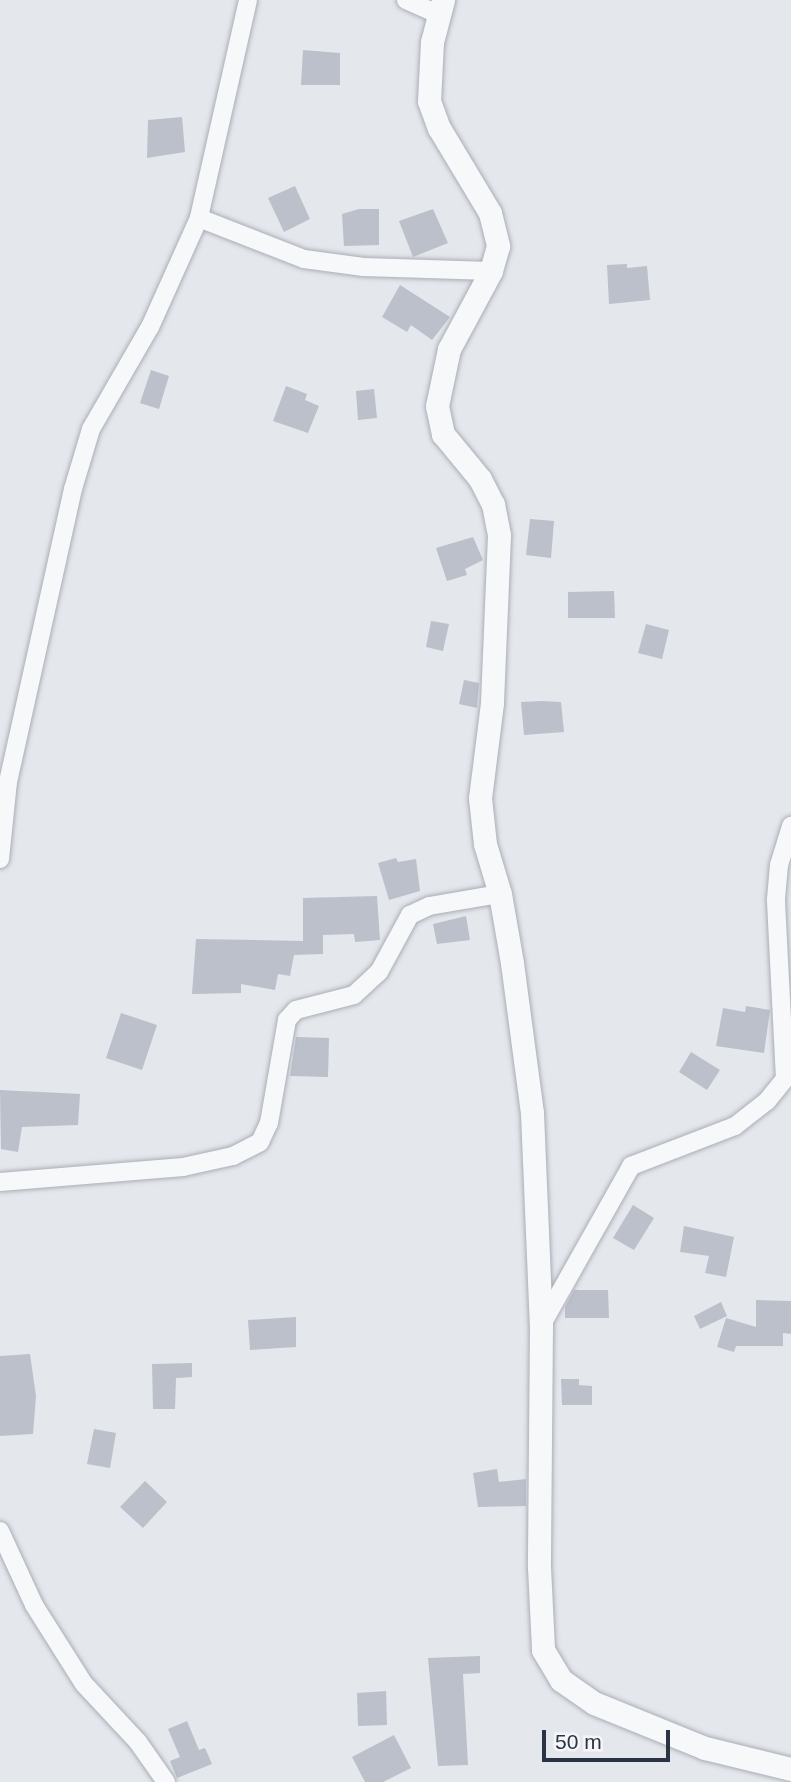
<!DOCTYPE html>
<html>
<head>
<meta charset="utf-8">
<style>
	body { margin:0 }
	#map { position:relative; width:791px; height:1782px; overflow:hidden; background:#e4e7ec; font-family:Arial,sans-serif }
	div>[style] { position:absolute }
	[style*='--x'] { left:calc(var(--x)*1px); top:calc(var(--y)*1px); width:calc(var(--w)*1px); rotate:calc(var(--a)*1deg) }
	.building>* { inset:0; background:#bbc0ca }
	.roads { filter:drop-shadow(0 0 2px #a9aeb7) drop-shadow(0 0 2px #a9aeb7) }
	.minor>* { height:18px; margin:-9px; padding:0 9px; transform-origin:9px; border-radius:9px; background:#f7f8fa }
	.tertiary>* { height:23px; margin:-11.5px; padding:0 11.5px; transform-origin:11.5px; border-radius:11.5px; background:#f7f8fa }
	span { translate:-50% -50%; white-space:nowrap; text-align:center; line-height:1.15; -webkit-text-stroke:5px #f4f6f9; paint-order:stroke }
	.scale { position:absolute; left:542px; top:1730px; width:128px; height:32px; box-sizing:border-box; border:4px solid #2b3445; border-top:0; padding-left:9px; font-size:21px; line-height:24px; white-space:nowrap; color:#2b3445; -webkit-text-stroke:5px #f4f6f9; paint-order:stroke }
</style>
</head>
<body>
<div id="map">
	<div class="building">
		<div style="clip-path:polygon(303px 50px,340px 53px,340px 85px,301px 85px)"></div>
		<div style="clip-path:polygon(182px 117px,185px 152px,147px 158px,148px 120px)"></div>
		<div style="clip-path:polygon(295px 186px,310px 219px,284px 232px,268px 198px)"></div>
		<div style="clip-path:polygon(359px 209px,379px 209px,379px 245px,344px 246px,342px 214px)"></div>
		<div style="clip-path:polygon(433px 209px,448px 243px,413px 257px,399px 221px)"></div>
		<div style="clip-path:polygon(627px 264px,627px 268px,647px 266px,650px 300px,609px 304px,607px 265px)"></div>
		<div style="clip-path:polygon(400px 285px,450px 317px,432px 340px,411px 325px,407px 332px,382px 317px)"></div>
		<div style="clip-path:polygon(151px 370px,169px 376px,159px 409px,140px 403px)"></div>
		<div style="clip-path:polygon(286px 386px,307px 394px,305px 400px,319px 406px,308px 433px,273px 421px)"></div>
		<div style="clip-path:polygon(374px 389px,377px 418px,358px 420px,356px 391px)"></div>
		<div style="clip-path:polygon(530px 519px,554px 521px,551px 558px,526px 555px)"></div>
		<div style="clip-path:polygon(473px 537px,483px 560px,465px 569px,467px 575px,447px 581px,436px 548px)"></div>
		<div style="clip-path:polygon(614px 591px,615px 618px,568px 618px,568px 592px)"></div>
		<div style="clip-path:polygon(431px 621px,449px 624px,443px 651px,426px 647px)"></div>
		<div style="clip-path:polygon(646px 624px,669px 630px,662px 659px,638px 653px)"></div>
		<div style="clip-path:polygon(464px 680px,479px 683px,477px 708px,459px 704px)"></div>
		<div style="clip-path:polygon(542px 701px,561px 702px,564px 732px,524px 735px,521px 702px)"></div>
		<div style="clip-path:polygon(396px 858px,398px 862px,416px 859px,420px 891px,389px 900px,378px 863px)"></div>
		<div style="clip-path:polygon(377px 896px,380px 940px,355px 942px,354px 934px,323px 935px,323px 954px,294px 955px,290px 976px,278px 974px,275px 990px,241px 984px,241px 993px,192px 994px,196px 939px,303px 941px,303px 898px)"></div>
		<div style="clip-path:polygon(466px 916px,470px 940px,437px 944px,433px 924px)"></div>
		<div style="clip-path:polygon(746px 1006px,770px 1010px,764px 1053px,716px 1046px,723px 1008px,745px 1012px)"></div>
		<div style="clip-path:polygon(121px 1013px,157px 1025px,142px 1070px,106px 1058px)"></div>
		<div style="clip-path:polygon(296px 1037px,329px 1038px,328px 1077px,290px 1076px)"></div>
		<div style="clip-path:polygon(691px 1052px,720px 1070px,707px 1090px,679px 1072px)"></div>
		<div style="clip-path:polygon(0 1090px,80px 1094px,78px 1125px,22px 1127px,18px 1152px,1px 1149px)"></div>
		<div style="clip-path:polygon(633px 1205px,654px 1218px,634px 1250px,613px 1238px)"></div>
		<div style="clip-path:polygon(684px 1226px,734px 1237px,726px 1277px,705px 1273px,709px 1256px,680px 1252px)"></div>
		<div style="clip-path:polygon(574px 1290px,608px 1290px,609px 1318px,565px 1318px,565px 1307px)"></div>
		<div style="clip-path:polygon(756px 1300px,791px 1301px,791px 1334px,783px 1333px,783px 1346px,736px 1346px,734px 1352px,717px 1347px,726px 1318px,756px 1327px)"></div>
		<div style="clip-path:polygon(721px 1302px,727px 1316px,700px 1329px,694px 1316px)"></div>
		<div style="clip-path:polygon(296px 1317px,296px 1347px,250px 1350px,248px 1320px)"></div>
		<div style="clip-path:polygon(30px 1354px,36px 1396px,33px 1434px,0 1436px,0 1356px)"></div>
		<div style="clip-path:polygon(192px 1363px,192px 1377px,176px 1378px,175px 1409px,153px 1409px,152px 1364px)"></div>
		<div style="clip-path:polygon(561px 1379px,579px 1379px,579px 1385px,592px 1386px,592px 1405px,562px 1405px)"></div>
		<div style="clip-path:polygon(94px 1429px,116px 1433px,110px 1468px,87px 1464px)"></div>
		<div style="clip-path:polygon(497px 1469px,499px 1482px,526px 1479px,526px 1506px,478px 1507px,473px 1473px)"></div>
		<div style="clip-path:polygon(145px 1481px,167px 1502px,143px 1528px,120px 1507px)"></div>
		<div style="clip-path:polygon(480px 1656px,480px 1673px,463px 1674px,468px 1765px,438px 1766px,428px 1658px)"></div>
		<div style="clip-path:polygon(386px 1691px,387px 1725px,358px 1726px,357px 1693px)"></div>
		<div style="clip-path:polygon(187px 1721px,199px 1750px,205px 1748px,212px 1764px,177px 1778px,170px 1761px,180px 1757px,168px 1729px)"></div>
		<div style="clip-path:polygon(394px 1735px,411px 1768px,383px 1782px,365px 1782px,352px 1757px)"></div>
	</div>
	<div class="roads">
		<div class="minor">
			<div style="--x:248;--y:0;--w:223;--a:102.7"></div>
			<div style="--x:199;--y:218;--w:113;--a:21.3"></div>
			<div style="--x:304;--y:259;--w:60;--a:7.7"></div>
			<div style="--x:363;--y:267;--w:128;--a:1.8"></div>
			<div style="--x:406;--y:0;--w:37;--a:24"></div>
			<div style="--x:0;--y:859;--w:77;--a:-84.1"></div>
			<div style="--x:8;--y:782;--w:300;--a:-77.5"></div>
			<div style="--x:73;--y:489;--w:63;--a:-73.3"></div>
			<div style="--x:91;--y:429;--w:118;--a:-60"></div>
			<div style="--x:150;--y:327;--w:120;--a:-65.8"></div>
			<div style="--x:0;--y:1182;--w:184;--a:-4.7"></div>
			<div style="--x:183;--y:1167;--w:51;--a:-12.4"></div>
			<div style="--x:233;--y:1156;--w:30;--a:-27"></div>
			<div style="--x:260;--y:1142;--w:21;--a:-65"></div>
			<div style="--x:269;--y:1123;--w:105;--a:-80.1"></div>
			<div style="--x:287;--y:1020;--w:13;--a:-48"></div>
			<div style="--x:296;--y:1010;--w:60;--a:-14.5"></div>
			<div style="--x:354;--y:995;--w:34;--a:-43"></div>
			<div style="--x:379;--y:972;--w:65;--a:-61.5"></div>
			<div style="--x:410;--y:915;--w:21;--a:-25"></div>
			<div style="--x:429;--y:906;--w:72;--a:-9.6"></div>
			<div style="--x:541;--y:1326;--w:184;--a:-60.6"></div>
			<div style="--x:631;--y:1166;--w:111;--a:-21"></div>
			<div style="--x:735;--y:1126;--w:41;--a:-38"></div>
			<div style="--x:767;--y:1101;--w:28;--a:-51"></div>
			<div style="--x:785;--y:1079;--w:180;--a:-92.9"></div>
			<div style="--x:776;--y:899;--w:34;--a:-85"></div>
			<div style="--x:779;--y:865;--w:41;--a:-72.9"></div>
			<div style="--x:0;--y:1531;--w:81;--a:65.3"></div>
			<div style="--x:34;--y:1605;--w:93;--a:57.7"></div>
			<div style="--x:84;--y:1684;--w:79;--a:47"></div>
			<div style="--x:138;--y:1742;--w:49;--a:55"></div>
		</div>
		<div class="tertiary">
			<div style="--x:443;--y:0;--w:43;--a:104.7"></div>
			<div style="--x:432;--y:42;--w:59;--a:92.9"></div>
			<div style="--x:429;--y:101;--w:29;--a:70"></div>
			<div style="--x:439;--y:128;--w:99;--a:59"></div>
			<div style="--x:490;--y:213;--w:34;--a:76"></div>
			<div style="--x:498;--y:246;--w:26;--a:106"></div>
			<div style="--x:491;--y:271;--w:89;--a:118.3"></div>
			<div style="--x:449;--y:349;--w:58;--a:101.9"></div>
			<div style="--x:437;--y:406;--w:29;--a:78"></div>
			<div style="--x:443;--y:434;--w:58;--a:50.6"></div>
			<div style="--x:480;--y:479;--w:28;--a:63"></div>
			<div style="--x:493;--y:504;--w:32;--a:79"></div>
			<div style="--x:499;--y:535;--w:168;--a:92.4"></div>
			<div style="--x:492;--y:703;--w:96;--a:97.2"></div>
			<div style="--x:480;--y:798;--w:46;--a:83.8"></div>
			<div style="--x:485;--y:844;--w:52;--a:73.3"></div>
			<div style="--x:500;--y:894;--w:70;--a:80.1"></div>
			<div style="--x:512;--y:963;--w:151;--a:82.4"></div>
			<div style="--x:532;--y:1113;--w:213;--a:87.6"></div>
			<div style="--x:541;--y:1326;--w:241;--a:90.5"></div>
			<div style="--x:539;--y:1567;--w:83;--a:87.2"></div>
			<div style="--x:543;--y:1650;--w:35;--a:59"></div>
			<div style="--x:561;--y:1680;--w:40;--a:34.9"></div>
			<div style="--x:594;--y:1703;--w:120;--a:22.1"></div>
			<div style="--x:705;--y:1748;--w:89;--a:13.7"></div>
		</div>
	</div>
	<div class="scale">50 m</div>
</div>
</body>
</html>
